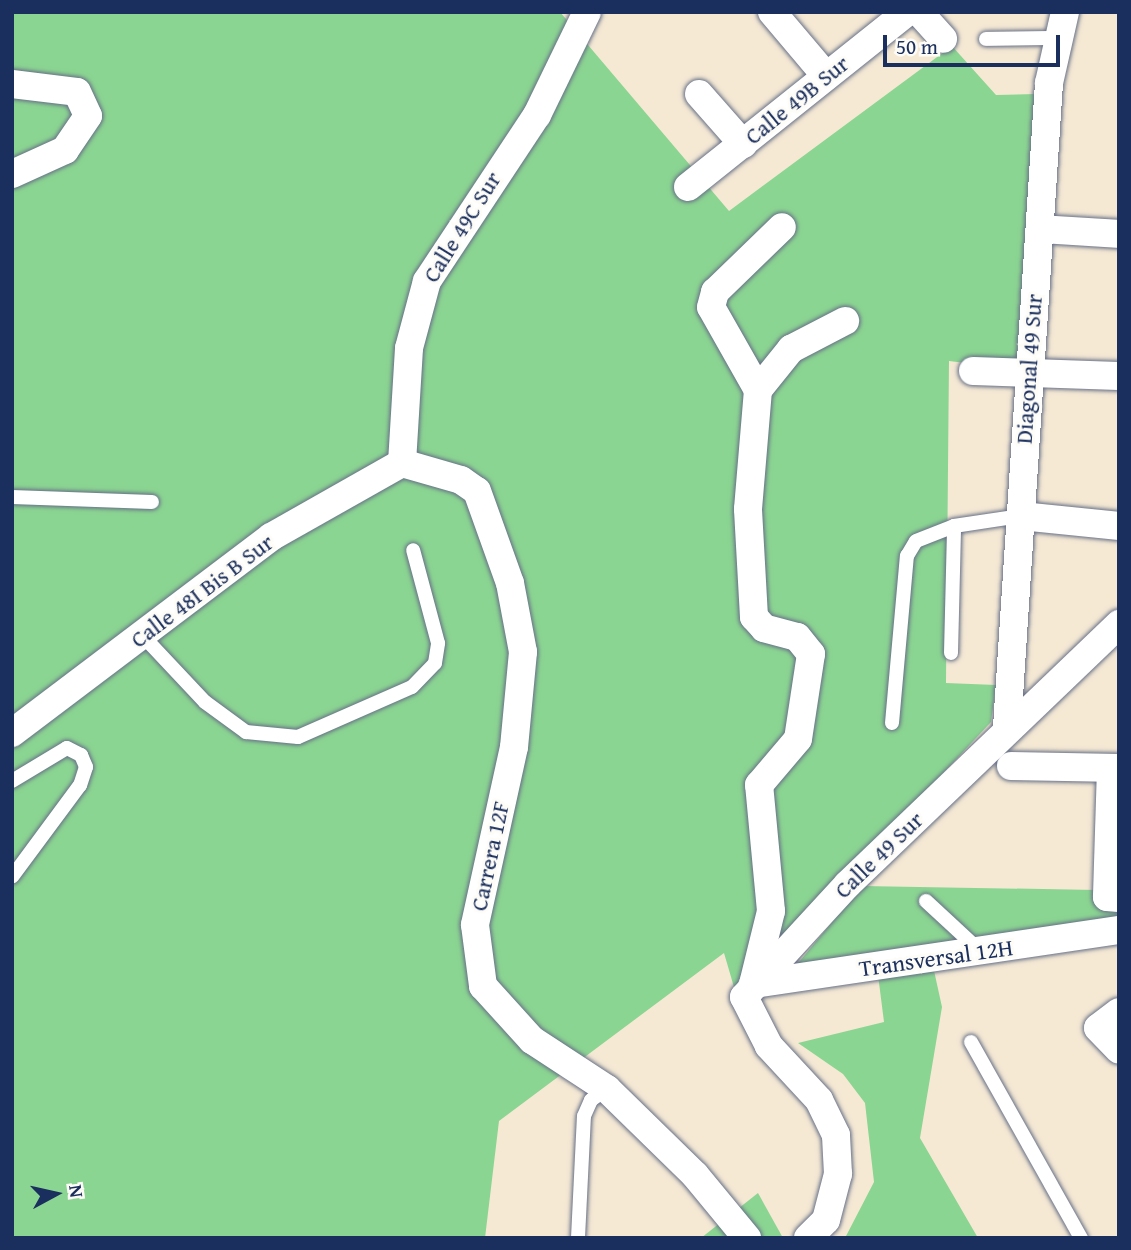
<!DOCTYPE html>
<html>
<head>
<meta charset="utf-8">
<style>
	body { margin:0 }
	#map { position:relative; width:1131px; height:1250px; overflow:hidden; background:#f5e9d4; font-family:"Gentium Book Plus",serif }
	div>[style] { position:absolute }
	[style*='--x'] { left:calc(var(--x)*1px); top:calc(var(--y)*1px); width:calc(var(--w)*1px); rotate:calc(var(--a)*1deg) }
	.green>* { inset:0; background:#8bd592 }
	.roads { filter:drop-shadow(0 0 2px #677087) drop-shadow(0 0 2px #677087) }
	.lane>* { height:14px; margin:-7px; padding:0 7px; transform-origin:7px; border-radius:7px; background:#fff }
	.street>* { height:28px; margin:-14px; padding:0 14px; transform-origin:14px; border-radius:14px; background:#fff }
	span { translate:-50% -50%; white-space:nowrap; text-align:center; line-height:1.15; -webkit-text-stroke:6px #fdfcf7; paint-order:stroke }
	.street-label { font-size:23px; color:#1b2f5e }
	.frame { position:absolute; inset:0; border:14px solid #1b2f5e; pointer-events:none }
	.north { position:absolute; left:21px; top:1159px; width:70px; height:70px; -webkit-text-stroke:5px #fdfcf7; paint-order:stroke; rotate:82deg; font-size:19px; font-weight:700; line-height:28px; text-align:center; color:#1b2f5e }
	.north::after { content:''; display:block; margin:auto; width:24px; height:32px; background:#1b2f5e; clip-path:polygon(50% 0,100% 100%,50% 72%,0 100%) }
	.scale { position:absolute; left:883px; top:35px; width:177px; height:32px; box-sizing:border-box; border:4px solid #1b2f5e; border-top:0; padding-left:9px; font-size:21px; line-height:24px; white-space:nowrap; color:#1b2f5e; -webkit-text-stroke:5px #fdfcf7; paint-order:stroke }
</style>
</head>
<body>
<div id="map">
	<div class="green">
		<div style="clip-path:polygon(12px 12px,560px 12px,729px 211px,952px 46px,996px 95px,1036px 94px,1016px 369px,949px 361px,946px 683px,996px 685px,991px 722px,736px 994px,724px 953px,499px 1121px,485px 1238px,12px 1238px)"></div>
		<div style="clip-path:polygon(862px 886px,1097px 890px,1098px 908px,1119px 909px,1119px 923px,790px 973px)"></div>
		<div style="clip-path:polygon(933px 966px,942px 1007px,920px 1138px,978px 1238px,845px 1238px,874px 1182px,865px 1103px,843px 1074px,798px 1043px,884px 1022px,878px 975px)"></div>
		<div style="clip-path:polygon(758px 1193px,783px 1238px,701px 1238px)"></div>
	</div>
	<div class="roads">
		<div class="lane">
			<div style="--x:986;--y:39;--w:74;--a:-0.8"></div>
			<div style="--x:12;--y:497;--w:140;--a:2"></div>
			<div style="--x:142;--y:635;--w:92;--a:46.8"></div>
			<div style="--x:205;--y:702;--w:51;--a:36.2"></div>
			<div style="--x:246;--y:732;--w:52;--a:5.5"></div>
			<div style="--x:298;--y:737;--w:124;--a:-23.7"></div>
			<div style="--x:412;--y:687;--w:33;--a:-46"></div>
			<div style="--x:435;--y:663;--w:20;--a:-81"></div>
			<div style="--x:438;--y:643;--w:96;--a:-105"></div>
			<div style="--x:951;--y:653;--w:127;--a:-88.6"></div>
			<div style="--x:892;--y:723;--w:168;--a:-84.9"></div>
			<div style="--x:907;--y:556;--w:17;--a:-59"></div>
			<div style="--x:916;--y:541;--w:41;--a:-21.5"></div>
			<div style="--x:954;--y:526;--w:68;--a:-8.5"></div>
			<div style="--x:12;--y:781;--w:64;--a:-31"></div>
			<div style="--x:67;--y:748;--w:16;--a:27"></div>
			<div style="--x:81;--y:755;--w:13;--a:67"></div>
			<div style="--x:86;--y:767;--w:19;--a:108"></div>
			<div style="--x:80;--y:785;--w:114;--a:126.5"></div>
			<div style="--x:926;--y:901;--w:72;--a:42.8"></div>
			<div style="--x:971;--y:1042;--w:225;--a:60.7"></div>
			<div style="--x:578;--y:1238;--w:122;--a:-87.2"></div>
			<div style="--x:584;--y:1116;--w:17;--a:-66"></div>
			<div style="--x:591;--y:1100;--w:19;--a:-35"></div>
		</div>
		<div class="street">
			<div style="--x:772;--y:12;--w:84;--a:49.8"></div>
			<div style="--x:919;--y:12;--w:36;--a:48"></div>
			<div style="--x:12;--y:84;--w:65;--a:7"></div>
			<div style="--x:77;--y:92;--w:26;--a:65"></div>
			<div style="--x:88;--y:116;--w:41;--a:124.1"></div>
			<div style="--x:65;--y:150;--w:58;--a:155.6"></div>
			<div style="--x:699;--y:94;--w:67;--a:48.7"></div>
			<div style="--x:688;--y:187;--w:280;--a:-38.6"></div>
			<div style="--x:1040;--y:229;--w:79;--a:3.6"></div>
			<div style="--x:973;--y:371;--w:146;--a:2"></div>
			<div style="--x:758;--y:390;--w:53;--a:-51.2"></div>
			<div style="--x:791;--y:349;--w:61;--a:-27.4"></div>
			<div style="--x:402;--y:463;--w:61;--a:16.1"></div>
			<div style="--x:461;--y:480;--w:19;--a:35"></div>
			<div style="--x:477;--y:491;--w:98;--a:70.3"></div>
			<div style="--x:510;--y:583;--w:70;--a:79.3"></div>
			<div style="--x:523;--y:652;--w:95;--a:95.4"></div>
			<div style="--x:514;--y:747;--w:182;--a:102.4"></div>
			<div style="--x:475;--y:925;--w:62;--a:82.5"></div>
			<div style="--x:483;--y:986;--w:73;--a:47.8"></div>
			<div style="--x:532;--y:1040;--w:90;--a:33.2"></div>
			<div style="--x:607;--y:1089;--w:123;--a:44.3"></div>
			<div style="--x:695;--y:1175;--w:82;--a:50.5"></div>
			<div style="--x:402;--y:463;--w:115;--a:-86.5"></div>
			<div style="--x:409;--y:348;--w:69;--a:-75"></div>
			<div style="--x:427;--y:281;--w:199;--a:-56.5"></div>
			<div style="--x:537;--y:115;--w:114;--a:-64.1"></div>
			<div style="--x:1021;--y:516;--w:99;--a:5.8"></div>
			<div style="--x:1007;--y:727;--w:645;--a:-86.27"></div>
			<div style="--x:1049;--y:83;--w:73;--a:-77.3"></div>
			<div style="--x:12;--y:733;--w:325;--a:-37.1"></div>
			<div style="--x:271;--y:537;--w:150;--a:-29.5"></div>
			<div style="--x:1011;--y:766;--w:108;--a:1.1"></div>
			<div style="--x:1111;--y:768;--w:129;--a:91.8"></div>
			<div style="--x:1107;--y:897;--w:12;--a:5"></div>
			<div style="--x:753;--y:984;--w:75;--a:-76.1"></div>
			<div style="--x:771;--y:911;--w:127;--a:-95.4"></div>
			<div style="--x:759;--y:785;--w:60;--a:-49.7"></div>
			<div style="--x:798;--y:739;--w:86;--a:-81.3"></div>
			<div style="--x:811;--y:654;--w:22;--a:-129"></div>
			<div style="--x:797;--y:637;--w:34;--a:-165"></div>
			<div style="--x:764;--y:628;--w:15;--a:-132"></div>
			<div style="--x:754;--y:617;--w:108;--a:-93.2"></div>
			<div style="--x:748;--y:509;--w:119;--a:-85.2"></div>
			<div style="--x:758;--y:390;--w:95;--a:-119.5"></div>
			<div style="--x:711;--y:307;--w:16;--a:-75"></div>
			<div style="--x:715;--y:292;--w:93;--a:-44.1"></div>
			<div style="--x:753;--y:984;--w:370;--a:-8.4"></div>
			<div style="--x:1119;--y:1012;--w:26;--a:143"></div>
			<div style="--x:1098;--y:1028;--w:30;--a:46"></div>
			<div style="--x:808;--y:1238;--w:25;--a:-45"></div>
			<div style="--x:826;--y:1220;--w:48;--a:-75.4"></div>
			<div style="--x:838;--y:1174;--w:39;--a:-93"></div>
			<div style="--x:836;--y:1135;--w:39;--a:-116"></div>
			<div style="--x:819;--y:1100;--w:74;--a:-132.8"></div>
			<div style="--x:769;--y:1046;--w:55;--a:-117"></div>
			<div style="--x:744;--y:997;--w:154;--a:-47.4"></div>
			<div style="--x:848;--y:884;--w:376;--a:-43.8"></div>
		</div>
	</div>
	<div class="street-label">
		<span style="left:797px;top:100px;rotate:-39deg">Calle 49B Sur</span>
		<span style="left:462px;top:227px;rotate:-58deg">Calle 49C Sur</span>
		<span style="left:1029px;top:369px;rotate:-86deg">Diagonal 49 Sur</span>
		<span style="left:202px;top:591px;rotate:-37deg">Calle 48I Bis B Sur</span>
		<span style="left:879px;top:855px;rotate:-44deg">Calle 49 Sur</span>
		<span style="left:490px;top:856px;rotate:-78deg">Carrera 12F</span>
		<span style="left:936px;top:958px;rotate:-8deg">Transversal 12H</span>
	</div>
	<div class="frame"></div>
	<div class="north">N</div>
	<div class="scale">50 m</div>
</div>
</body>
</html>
